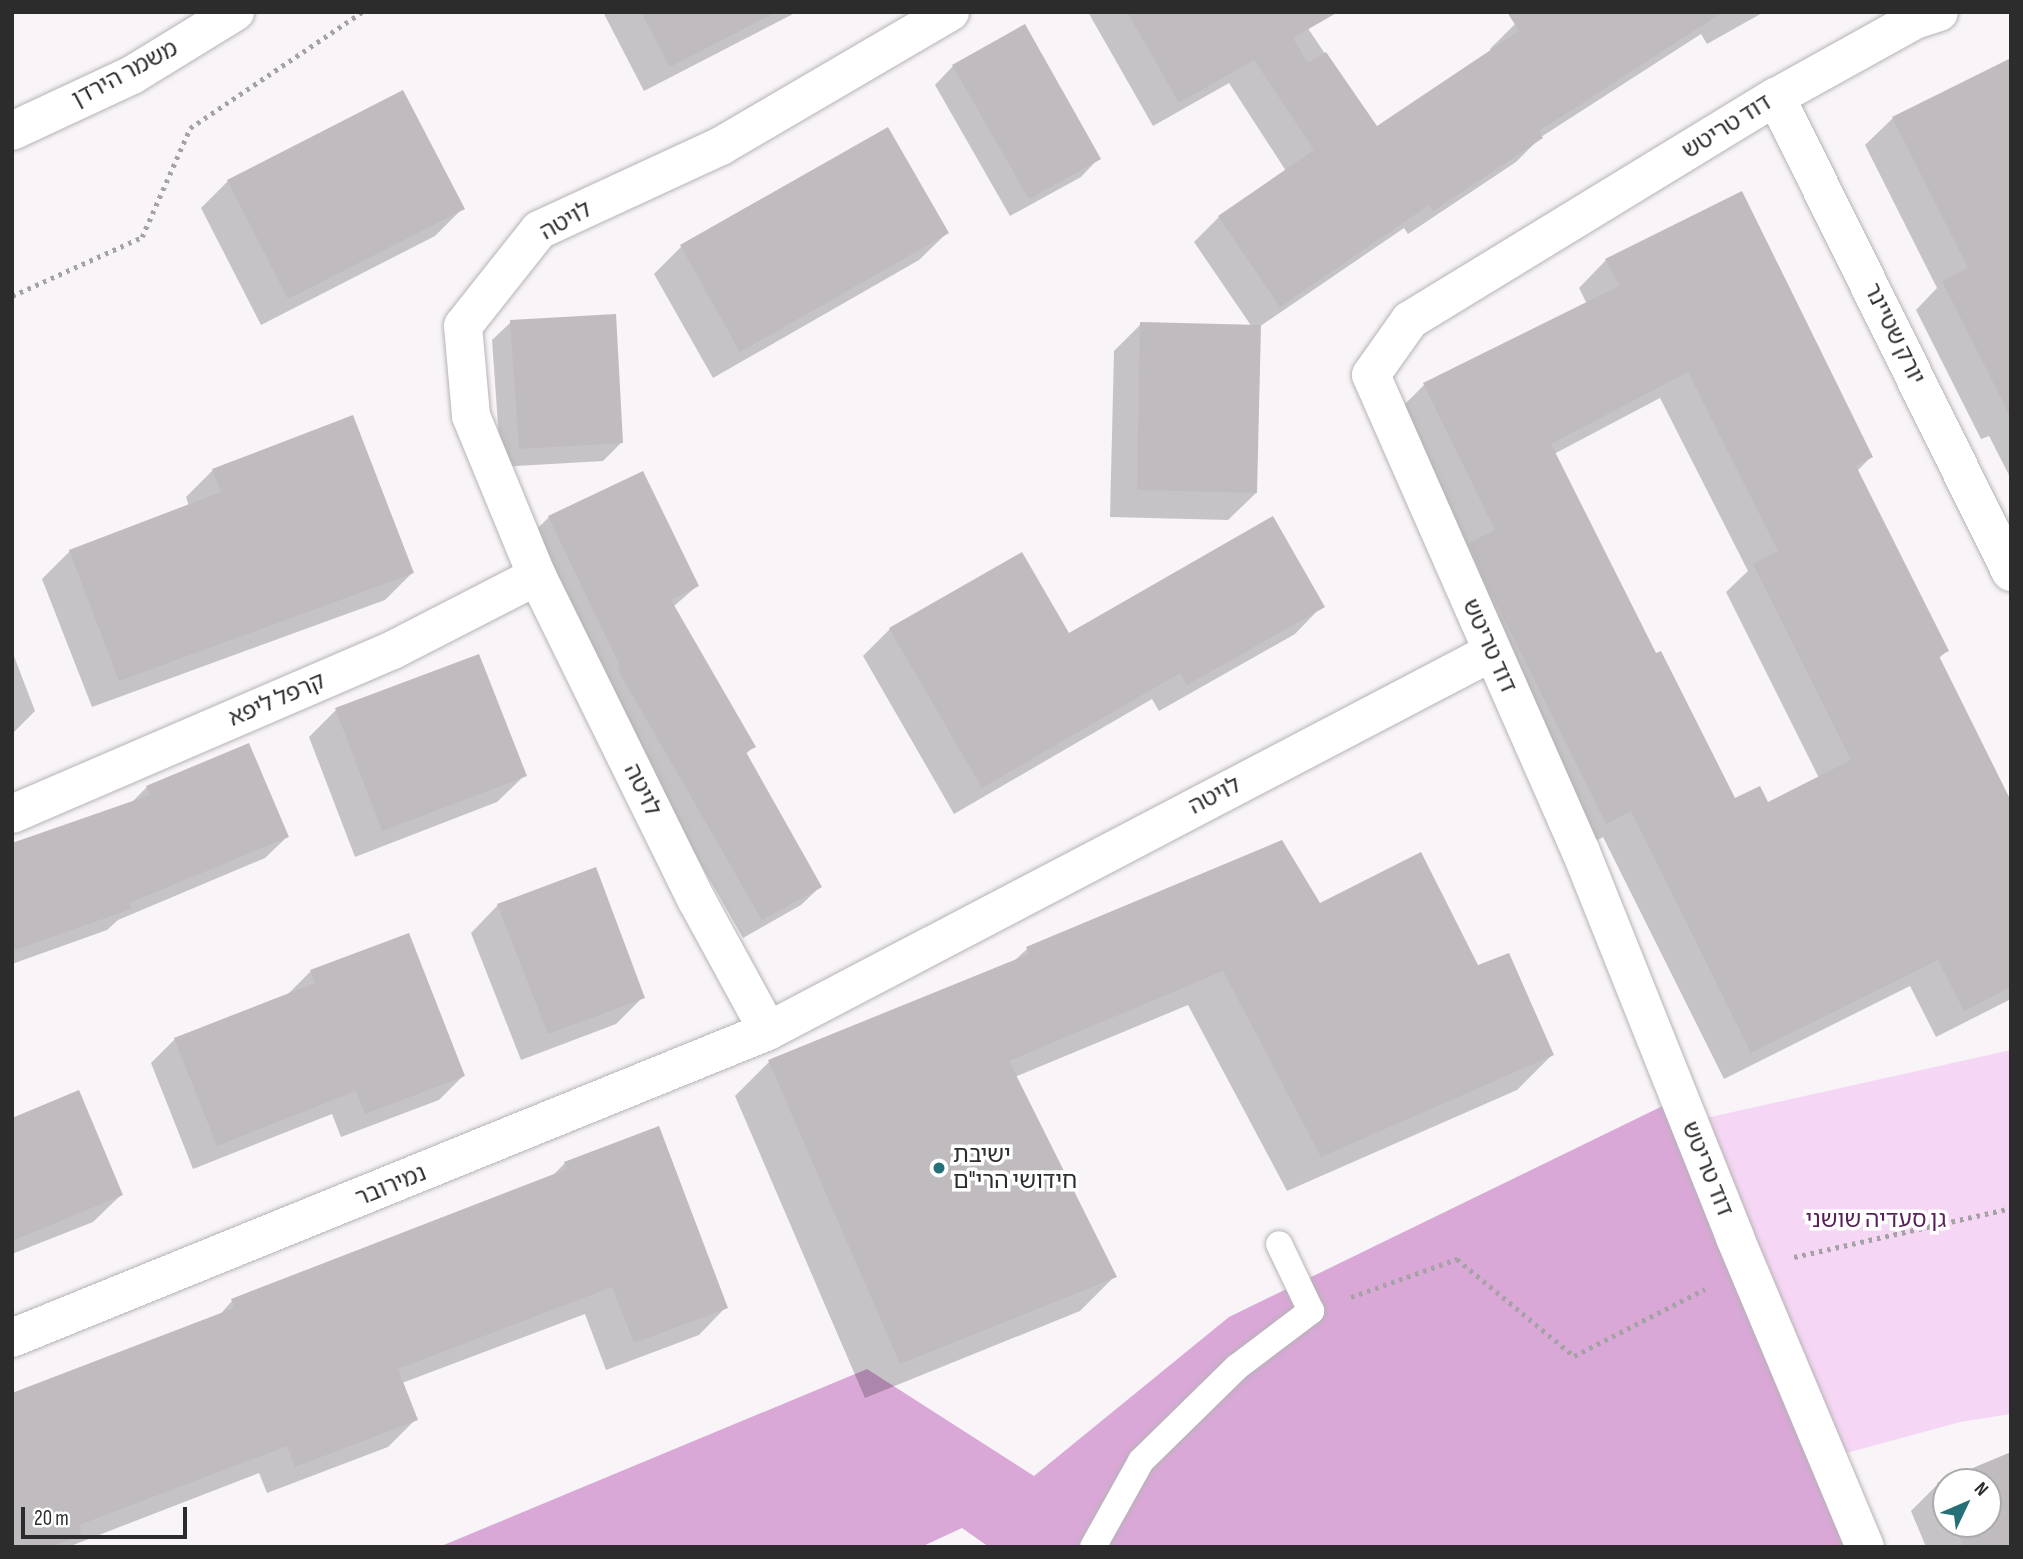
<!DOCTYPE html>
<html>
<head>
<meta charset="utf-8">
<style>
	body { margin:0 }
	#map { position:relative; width:2023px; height:1559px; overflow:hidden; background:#f8f4f8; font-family:"Sofia Sans Condensed","Noto Sans Hebrew",sans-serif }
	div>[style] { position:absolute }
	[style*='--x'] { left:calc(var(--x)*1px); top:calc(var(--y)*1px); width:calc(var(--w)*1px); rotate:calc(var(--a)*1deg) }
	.green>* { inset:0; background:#f5d6f4 }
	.forest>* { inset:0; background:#d9a8d7 }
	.shadow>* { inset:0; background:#0003 }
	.building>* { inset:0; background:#bfbbbf }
	.path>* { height:4.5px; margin-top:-2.25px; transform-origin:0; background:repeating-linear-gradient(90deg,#a5a2a5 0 3.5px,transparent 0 8.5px) }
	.roads { filter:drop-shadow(0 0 2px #b6b3b6) drop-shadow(0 0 2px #b6b3b6) }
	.service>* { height:26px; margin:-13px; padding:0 13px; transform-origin:13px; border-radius:13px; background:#fff }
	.minor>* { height:38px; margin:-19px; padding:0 19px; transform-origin:19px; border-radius:19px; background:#fff }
	.tertiary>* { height:38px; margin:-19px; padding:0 19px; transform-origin:19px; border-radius:19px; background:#fff }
	.dots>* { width:19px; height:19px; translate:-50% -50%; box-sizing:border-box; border:4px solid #fff; border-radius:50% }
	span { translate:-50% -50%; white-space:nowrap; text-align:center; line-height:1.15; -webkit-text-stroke:7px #fff; paint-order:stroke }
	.street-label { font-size:23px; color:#2d2c2d }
	.poi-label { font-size:23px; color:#2d2c2d }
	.left { translate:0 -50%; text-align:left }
	.park-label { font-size:23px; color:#581f59 }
	.frame { position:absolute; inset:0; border:14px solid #2d2c2d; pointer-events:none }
	.north { position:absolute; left:1932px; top:1468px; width:70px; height:70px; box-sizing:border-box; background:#fff; border:2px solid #ababab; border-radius:50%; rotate:46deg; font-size:19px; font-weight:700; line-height:28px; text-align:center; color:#2d2c2d }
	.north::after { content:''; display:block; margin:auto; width:24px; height:32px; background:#257077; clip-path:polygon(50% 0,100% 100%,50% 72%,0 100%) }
	.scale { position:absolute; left:21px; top:1507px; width:166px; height:32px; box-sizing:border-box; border:4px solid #2d2c2d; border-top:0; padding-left:9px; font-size:21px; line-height:24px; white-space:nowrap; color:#2d2c2d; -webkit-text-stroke:5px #fff; paint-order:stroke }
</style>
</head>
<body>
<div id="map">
	<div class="green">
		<div style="clip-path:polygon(2011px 1050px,2011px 1414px,1960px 1422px,1828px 1458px,1688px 1122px)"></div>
	</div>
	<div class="forest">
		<div style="clip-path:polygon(1679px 1098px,1866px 1547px,989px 1547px,962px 1528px,921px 1547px,439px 1547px,867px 1369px,1034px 1476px,1229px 1317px)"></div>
	</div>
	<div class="shadow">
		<div style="clip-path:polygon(603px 12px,797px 12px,644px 91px)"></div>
		<div style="clip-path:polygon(1088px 12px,1332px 12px,1307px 27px,1376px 129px,1491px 52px,1490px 49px,1515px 24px,1534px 12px,1764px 12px,1707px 44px,1701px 34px,1541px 137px,1516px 162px,1408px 234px,1404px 228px,1259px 327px,1256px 493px,1228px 520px,1110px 517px,1114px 351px,1141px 324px,1252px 327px,1194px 242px,1219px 217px,1286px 171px,1229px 83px,1153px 126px)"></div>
		<div style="clip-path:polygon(2011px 60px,2011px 479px,1989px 436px,1981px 439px,1916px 310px,1937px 288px,1865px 145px,1893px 118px)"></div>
		<div style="clip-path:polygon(953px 66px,1099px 158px,1081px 177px,1010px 216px,935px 85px)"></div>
		<div style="clip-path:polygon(887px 129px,947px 233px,919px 260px,713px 378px,654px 274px,681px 247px)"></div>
		<div style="clip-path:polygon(228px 181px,462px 209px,435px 236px,261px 325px,201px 208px)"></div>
		<div style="clip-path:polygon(evenodd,1606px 260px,1871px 457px,1857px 471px,1947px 651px,1938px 659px,2011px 805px,2011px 999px,1936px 1037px,1910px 986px,1724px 1079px,1603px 837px,1578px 850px,1397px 412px,1424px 385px,1587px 304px,1579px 288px,1606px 260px,1660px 398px,1748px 571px,1726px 592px,1819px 778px,1768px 804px,1734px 800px,1655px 655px,1554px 454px,1660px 398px)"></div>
		<div style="clip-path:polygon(511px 322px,621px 443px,603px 461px,501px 467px,492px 340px)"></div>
		<div style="clip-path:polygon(213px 470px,412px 573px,385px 600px,92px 707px,42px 579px,70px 551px,189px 506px,186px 497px)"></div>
		<div style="clip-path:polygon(549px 517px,697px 586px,673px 607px,753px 747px,745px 755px,820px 887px,801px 905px,743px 938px,601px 690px,530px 536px)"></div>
		<div style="clip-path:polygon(1322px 606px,1295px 634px,1159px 711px,1152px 699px,954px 814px,863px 656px,890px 629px,1068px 636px)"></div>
		<div style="clip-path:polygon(12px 651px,35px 711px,12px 734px)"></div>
		<div style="clip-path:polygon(336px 710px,525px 775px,497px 802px,355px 857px,309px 737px)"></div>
		<div style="clip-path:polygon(147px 787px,287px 837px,265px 858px,118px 920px,107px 930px,12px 964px,12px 845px,130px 804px)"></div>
		<div style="clip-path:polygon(1281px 842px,1319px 905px,1477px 967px,1552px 1055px,1517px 1090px,1287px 1191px,1188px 1005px,1015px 1077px,1115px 1276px,1080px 1311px,865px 1398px,735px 1096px,769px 1062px,1014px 961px,1027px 949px)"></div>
		<div style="clip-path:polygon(498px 905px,643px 997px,616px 1024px,521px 1060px,471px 933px)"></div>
		<div style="clip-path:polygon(311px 971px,463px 1076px,439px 1100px,341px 1137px,332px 1114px,193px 1169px,151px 1063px,175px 1039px,286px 996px)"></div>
		<div style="clip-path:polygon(12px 1120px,121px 1195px,93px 1222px,12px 1254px)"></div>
		<div style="clip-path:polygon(565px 1163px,726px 1307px,699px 1335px,606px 1370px,585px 1314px,402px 1383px,416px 1419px,388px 1447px,267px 1493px,259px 1473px,68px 1547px,12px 1547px,232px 1301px,551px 1177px)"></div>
		<div style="clip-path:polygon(evenodd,2011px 1454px,2011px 1547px,1926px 1547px,1911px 1511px,1938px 1484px,2011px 1454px,1946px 1482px,1988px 1482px,1988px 1524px,1946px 1524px,1946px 1482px)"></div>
	</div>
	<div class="building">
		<div style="clip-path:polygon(641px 12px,776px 12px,670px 67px)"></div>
		<div style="clip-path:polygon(1127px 12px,1338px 12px,1293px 38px,1308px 63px,1326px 52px,1377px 126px,1519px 31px,1507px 12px,1723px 12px,1539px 131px,1543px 138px,1433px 211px,1429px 205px,1280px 307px,1218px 216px,1314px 150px,1254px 60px,1179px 103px)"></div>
		<div style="clip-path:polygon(1025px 24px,1101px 159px,1029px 199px,952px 65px)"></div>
		<div style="clip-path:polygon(2011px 58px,2011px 418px,1942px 281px,1968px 268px,1892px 117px)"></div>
		<div style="clip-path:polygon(403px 90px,465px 209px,288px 299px,227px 180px)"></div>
		<div style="clip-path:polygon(888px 127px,949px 233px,740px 352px,680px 245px)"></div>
		<div style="clip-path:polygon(evenodd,1742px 191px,1873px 457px,1856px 466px,1949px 651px,1939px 656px,2011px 801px,2011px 987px,1964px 1011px,1938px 960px,1751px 1053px,1631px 811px,1606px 824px,1485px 581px,1469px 543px,1495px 530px,1423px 383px,1619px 286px,1605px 259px,1742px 191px,1688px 372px,1778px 551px,1753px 564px,1851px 760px,1768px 802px,1760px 786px,1735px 798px,1661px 651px,1656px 653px,1551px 444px,1688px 372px)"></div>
		<div style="clip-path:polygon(616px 314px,623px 443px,519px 449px,510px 320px)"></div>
		<div style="clip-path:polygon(1140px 322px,1261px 325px,1257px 493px,1137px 490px)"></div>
		<div style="clip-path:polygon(353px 415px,414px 573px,119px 681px,69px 550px,221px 492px,212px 469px)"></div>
		<div style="clip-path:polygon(643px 471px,699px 586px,671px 600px,756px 747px,746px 752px,822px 887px,762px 920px,618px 670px,621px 668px,548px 516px)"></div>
		<div style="clip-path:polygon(1273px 516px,1325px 607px,1187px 685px,1180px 673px,982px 788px,889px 628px,1022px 552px,1069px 633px)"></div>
		<div style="clip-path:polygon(479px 654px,527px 776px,382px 831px,335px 708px)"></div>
		<div style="clip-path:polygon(249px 743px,289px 837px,129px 903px,131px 909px,12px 951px,12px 843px,150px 795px,146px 786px)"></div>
		<div style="clip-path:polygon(1282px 840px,1320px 903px,1421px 852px,1478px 965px,1509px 953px,1554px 1055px,1321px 1157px,1223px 971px,1009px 1061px,1117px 1277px,900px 1364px,768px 1060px,1029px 954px,1026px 947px)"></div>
		<div style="clip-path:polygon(596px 867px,645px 998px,548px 1034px,497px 904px)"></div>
		<div style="clip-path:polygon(409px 933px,465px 1076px,365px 1114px,356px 1091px,217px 1146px,174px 1038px,315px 983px,310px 970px)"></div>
		<div style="clip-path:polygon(79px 1090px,123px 1195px,12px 1241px,12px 1118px)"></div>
		<div style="clip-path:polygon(659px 1126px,728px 1308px,634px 1343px,612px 1287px,398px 1369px,418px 1420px,295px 1467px,287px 1446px,79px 1525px,82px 1535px,51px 1547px,12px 1547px,12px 1393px,234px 1308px,231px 1299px,567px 1169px,564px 1162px)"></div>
		<div style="clip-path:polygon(2011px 1452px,2011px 1547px,1964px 1547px,1954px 1524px,1988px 1524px,1988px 1482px,1946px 1482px,1946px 1504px,1937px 1483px)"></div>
	</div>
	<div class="path">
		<div style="--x:12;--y:296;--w:143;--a:-24.4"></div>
		<div style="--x:142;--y:237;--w:119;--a:-66.2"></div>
		<div style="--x:190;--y:128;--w:207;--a:-34"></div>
		<div style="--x:1794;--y:1257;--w:222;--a:-12.7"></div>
		<div style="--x:1351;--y:1297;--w:113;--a:-19.7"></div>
		<div style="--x:1457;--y:1259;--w:152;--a:39.7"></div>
		<div style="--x:1574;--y:1356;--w:147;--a:-27.1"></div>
	</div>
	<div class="roads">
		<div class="service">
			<div style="--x:1093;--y:1547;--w:98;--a:-60.8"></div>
			<div style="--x:1141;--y:1461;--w:134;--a:-44.4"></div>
			<div style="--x:1237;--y:1367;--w:93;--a:-37.1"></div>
			<div style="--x:1311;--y:1311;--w:74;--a:-115.5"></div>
		</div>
		<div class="minor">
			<div style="--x:950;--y:12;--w:265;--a:149.7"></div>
			<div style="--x:721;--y:146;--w:200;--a:155.2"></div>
			<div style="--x:539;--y:230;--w:122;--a:128.4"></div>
			<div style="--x:463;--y:326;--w:90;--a:84.9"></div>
			<div style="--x:471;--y:416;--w:173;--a:67.6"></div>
			<div style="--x:537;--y:576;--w:360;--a:63.8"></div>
			<div style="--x:696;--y:899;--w:150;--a:61.4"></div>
			<div style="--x:768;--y:1031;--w:817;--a:-27.63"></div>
			<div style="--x:1776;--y:97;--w:530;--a:63.68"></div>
			<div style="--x:12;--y:814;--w:415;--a:-23.3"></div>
			<div style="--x:393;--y:650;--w:162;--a:-27.2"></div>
			<div style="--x:12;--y:1338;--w:816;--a:-22.1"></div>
			<div style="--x:1865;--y:1547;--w:336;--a:-112.8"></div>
			<div style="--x:1735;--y:1237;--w:415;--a:-111.8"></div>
			<div style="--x:1581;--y:852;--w:521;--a:-113.76"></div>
			<div style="--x:1371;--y:375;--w:67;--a:-54.7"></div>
			<div style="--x:1410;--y:320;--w:429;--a:-31.4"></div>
			<div style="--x:1776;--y:97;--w:159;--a:-29"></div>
			<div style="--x:1915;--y:20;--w:25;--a:-18"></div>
		</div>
		<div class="tertiary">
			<div style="--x:12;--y:131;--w:132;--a:-25"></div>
			<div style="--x:132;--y:75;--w:121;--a:-31.5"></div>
		</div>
	</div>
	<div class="dots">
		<div style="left:939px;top:1168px;background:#257077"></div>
	</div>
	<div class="street-label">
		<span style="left:125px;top:74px;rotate:-28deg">משמר הירדן</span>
		<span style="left:1727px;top:127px;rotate:-32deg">דוד טריטש</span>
		<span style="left:566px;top:221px;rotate:-29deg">לויטה</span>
		<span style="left:1894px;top:334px;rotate:64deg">יורק שטיינר</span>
		<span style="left:1489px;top:646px;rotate:66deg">דוד טריטש</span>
		<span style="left:277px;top:700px;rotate:-23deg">קרפל ליפא</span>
		<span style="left:642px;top:790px;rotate:64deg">לויטה</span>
		<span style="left:1215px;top:796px;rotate:-27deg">לויטה</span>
		<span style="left:1707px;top:1169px;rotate:68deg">דוד טריטש</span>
		<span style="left:391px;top:1186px;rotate:-22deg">נמירובר</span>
	</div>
	<div class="poi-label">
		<span class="left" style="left:953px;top:1168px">ישיבת<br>חידושי הרי"ם</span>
	</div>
	<div class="park-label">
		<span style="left:1876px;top:1220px">גן סעדיה שושני</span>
	</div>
	<div class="frame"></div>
	<div class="north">N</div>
	<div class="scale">20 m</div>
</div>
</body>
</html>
